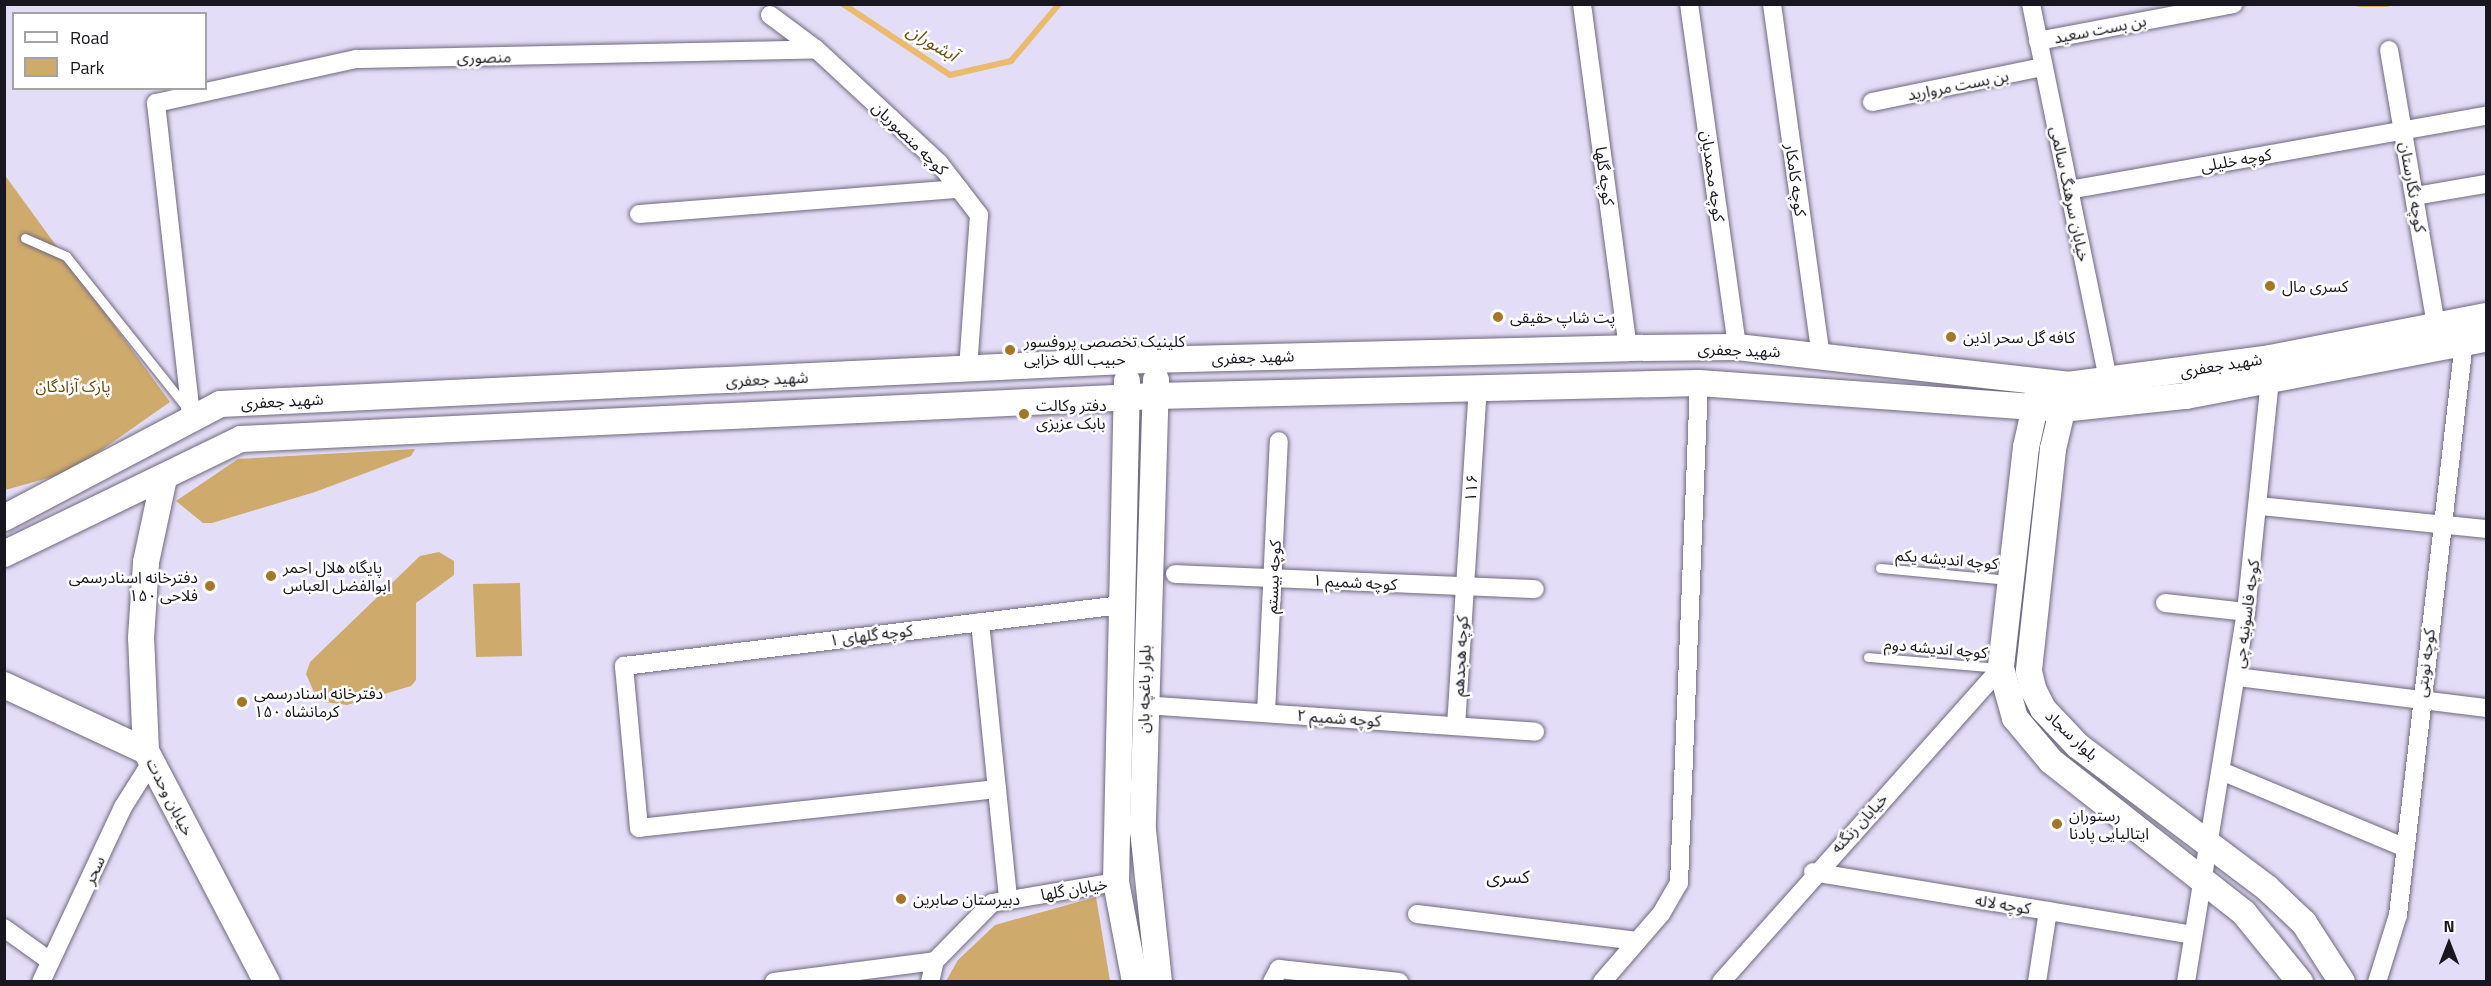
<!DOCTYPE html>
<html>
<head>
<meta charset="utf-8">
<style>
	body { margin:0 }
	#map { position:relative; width:2491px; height:986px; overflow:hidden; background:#e4ddf7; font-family:"Titillium Web","Noto Sans Arabic",sans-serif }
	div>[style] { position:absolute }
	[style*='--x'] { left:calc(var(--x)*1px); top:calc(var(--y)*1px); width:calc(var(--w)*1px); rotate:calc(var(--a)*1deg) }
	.green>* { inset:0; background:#cfaa6d }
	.stream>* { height:6px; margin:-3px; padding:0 3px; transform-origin:3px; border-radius:3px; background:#eabb6d }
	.roads { filter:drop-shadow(0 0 2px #6f697f) drop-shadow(0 0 2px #6f697f) }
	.lane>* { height:9px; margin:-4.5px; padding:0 4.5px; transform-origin:4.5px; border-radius:4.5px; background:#fff }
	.street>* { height:18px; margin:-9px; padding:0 9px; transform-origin:9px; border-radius:9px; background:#fff }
	.secondary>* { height:26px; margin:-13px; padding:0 13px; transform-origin:13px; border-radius:13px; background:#fff }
	.dots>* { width:16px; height:16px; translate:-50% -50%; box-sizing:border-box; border:3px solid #fff; border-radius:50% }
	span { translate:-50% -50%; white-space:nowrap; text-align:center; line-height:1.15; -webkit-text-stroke:5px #fff; paint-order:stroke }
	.street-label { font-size:16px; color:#18161f }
	.poi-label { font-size:16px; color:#18161f }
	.left { translate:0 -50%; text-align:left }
	.right { translate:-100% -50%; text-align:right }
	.park-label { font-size:16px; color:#694a0b }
	.water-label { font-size:18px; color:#705015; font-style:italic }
	.neighbourhood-label { font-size:18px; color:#18161f }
	.frame { position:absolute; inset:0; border:6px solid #18161f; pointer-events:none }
	.legend { position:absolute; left:12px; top:12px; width:195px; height:78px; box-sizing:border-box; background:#fff; border:2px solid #a3a2a5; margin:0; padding:8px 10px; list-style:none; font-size:18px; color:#18161f }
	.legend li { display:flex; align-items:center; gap:12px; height:30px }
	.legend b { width:30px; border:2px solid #a3a2a5 }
	.north { position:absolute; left:2419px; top:914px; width:60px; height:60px; -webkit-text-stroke:4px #fff; paint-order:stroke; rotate:0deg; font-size:16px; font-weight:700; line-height:24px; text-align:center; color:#18161f }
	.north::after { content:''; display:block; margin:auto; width:21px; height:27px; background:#18161f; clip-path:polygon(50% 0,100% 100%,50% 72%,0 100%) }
</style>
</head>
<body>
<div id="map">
	<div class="green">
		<div style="clip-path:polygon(4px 174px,170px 402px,70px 472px,5px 490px)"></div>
		<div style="clip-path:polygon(415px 449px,411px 456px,315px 492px,212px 523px,203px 523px,176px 501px,238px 459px)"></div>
		<div style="clip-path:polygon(439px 552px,454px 561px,454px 575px,416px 603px,416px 680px,411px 686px,347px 705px,318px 701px,306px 674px,310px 662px,420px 556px)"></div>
		<div style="clip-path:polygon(520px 583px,522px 656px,476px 657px,473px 584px)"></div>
		<div style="clip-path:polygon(1096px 897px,1110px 981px,946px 981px,958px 960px,995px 925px)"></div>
	</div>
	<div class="stream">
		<div style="--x:843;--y:4;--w:128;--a:33.6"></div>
		<div style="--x:950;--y:75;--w:63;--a:-12.9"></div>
		<div style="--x:1011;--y:61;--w:75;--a:-49.9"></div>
		<div style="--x:2359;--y:4;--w:28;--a:0"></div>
	</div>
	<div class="roads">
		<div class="lane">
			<div style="--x:25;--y:238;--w:45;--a:23.7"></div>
			<div style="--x:66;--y:256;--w:193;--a:51.5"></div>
			<div style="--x:1880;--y:568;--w:130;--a:5.3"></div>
			<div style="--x:1868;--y:657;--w:131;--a:4.8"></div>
		</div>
		<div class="street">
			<div style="--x:1582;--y:4;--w:347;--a:82.4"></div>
			<div style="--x:1689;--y:4;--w:346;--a:82"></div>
			<div style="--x:1772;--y:4;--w:354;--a:82.1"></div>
			<div style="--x:2031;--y:4;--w:387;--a:78.4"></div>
			<div style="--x:770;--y:15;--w:57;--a:36.5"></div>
			<div style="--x:816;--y:49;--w:168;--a:42.8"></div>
			<div style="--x:939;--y:163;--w:66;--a:52.4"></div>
			<div style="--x:979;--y:215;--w:155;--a:94.1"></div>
			<div style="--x:2038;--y:41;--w:199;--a:-10.7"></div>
			<div style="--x:2389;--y:50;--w:278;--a:80.3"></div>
			<div style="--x:1872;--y:102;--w:175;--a:-11.6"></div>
			<div style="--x:2069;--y:190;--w:424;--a:-10.1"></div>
			<div style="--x:2415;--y:196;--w:72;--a:-9.6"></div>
			<div style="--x:639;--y:214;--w:321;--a:-4.5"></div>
			<div style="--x:191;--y:415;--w:314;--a:-96.4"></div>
			<div style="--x:156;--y:103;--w:205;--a:-12.4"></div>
			<div style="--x:356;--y:59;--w:460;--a:-1.2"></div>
			<div style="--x:2260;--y:506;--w:227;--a:5.8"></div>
			<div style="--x:1175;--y:574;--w:360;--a:2.4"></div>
			<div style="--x:2165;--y:603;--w:81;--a:6.3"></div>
			<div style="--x:980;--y:622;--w:279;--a:84.2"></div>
			<div style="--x:2237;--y:677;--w:251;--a:7.1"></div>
			<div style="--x:1143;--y:705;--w:393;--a:3.9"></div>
			<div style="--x:1266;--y:713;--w:272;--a:-87.3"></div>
			<div style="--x:1456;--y:726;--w:338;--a:-86.3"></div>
			<div style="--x:2221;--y:771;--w:200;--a:22.6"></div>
			<div style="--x:997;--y:789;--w:360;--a:173.8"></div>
			<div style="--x:639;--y:828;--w:163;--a:-95.3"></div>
			<div style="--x:624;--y:666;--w:498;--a:-7"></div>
			<div style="--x:1813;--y:872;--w:385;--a:9.4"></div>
			<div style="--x:1417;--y:914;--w:222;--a:7"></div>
			<div style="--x:4;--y:928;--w:57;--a:35.7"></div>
			<div style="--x:41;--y:982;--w:193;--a:-64.9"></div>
			<div style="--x:123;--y:807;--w:54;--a:-57.8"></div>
			<div style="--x:774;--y:982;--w:162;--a:-7.4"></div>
			<div style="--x:930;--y:982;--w:22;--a:-77"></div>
			<div style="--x:935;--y:961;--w:81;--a:-45.5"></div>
			<div style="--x:992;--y:903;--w:126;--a:-9.6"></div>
			<div style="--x:1272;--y:982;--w:15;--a:-62"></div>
			<div style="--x:1279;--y:969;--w:121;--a:6.2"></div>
			<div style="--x:1602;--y:982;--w:90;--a:-49.1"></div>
			<div style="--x:1661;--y:914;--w:36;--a:-60"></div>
			<div style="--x:1679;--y:883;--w:500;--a:-87.71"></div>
			<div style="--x:1721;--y:982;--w:421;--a:-48.3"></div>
			<div style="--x:2037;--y:982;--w:72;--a:-81.2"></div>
			<div style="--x:2186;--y:982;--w:375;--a:-80.8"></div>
			<div style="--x:2246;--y:612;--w:232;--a:-84.1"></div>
			<div style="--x:2377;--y:982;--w:70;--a:-72.6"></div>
			<div style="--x:2398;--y:915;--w:577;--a:-83.43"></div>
		</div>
		<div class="secondary">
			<div style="--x:1156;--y:380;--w:450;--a:91.7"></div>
			<div style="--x:1143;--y:830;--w:153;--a:84"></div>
			<div style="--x:1127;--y:381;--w:501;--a:91.26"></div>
			<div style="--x:1116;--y:882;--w:102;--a:79.2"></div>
			<div style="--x:2038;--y:393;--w:55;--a:102.5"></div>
			<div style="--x:2026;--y:447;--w:222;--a:96.5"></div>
			<div style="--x:2001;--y:668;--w:52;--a:74.4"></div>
			<div style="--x:2015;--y:718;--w:56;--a:50.1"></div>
			<div style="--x:2051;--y:761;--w:246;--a:38.2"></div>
			<div style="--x:2244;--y:913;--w:89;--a:50.9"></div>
			<div style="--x:2066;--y:394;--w:57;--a:103.3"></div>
			<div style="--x:2053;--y:449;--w:223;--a:96.2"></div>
			<div style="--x:2029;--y:671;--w:18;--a:77"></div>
			<div style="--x:2033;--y:689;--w:22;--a:63"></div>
			<div style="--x:2043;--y:709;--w:51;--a:46.6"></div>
			<div style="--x:2078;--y:746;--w:236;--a:36.9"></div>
			<div style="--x:2267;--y:888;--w:51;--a:43.4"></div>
			<div style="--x:2304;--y:923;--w:70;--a:57.2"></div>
			<div style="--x:4;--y:518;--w:244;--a:-27.8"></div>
			<div style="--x:220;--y:404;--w:927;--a:-2.72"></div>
			<div style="--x:1146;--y:360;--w:482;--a:-1.4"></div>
			<div style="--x:1628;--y:348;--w:109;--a:-0.5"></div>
			<div style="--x:1737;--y:347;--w:333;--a:6.5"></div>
			<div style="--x:2068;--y:385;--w:204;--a:-7.6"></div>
			<div style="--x:2270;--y:358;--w:220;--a:-11"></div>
			<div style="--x:4;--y:554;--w:263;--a:-25.9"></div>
			<div style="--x:241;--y:439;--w:916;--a:-2.69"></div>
			<div style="--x:1156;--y:396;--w:543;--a:-1.37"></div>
			<div style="--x:1699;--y:383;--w:364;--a:4.1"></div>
			<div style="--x:2062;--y:409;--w:125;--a:-6"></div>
			<div style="--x:2186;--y:396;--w:305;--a:-10.8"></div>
			<div style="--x:4;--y:685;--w:157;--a:24.9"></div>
			<div style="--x:146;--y:751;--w:261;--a:62.4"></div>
			<div style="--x:146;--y:751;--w:113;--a:-92.5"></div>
			<div style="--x:141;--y:638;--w:76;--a:-86.2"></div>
			<div style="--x:146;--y:562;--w:86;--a:-77.9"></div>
		</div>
	</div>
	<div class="dots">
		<div style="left:2270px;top:286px;background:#a27728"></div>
		<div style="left:1498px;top:317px;background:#a27728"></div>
		<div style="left:1951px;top:337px;background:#a27728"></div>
		<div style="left:1010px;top:350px;background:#a27728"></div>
		<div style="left:1024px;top:414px;background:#a27728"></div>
		<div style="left:271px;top:576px;background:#a27728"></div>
		<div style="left:210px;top:586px;background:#a27728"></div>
		<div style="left:242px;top:702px;background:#a27728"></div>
		<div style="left:2057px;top:824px;background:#a27728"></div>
		<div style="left:901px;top:899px;background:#a27728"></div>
	</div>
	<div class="street-label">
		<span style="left:2100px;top:29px;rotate:-11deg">بن بست سعید</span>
		<span style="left:484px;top:57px;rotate:-1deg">منصوری</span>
		<span style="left:1958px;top:85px;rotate:-11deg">بن بست مروارید</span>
		<span style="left:910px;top:138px;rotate:44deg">کوچه منصوریان</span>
		<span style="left:2236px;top:160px;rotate:-10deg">کوچه خلیلی</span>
		<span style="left:1605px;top:176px;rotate:82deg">کوچه گلها</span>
		<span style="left:1713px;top:176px;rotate:82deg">کوچه محمدیان</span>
		<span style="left:1796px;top:180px;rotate:82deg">کوچه کامکار</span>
		<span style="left:2413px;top:187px;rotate:80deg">کوچه نگارستان</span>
		<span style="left:2070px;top:194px;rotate:78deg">خیابان سرهنگ سالمی</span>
		<span style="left:1739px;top:350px;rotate:2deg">شهید جعفری</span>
		<span style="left:1253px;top:357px;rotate:-2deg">شهید جعفری</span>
		<span style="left:2221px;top:365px;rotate:-9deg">شهید جعفری</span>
		<span style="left:767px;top:379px;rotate:-3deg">شهید جعفری</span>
		<span style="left:282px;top:401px;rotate:-3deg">شهید جعفری</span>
		<span style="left:1471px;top:488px;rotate:-86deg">۱۱۶</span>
		<span style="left:1947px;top:559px;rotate:5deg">کوچه اندیشه یکم</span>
		<span style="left:1273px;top:577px;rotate:-87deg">کوچه بیستم</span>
		<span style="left:1355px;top:582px;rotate:3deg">کوچه شمیم ۱</span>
		<span style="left:2246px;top:614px;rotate:-82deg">کوچه فاسونیه چی</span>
		<span style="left:871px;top:635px;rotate:-7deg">کوچه گلهای ۱</span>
		<span style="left:1936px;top:648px;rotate:5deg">کوچه اندیشه دوم</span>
		<span style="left:1460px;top:656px;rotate:-87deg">کوچه هجدهم</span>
		<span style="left:2425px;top:663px;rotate:-83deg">کوچه نوبتی</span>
		<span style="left:1144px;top:689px;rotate:-89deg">بلوار باغچه بان</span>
		<span style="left:1339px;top:718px;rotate:4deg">کوچه شمیم ۲</span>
		<span style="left:2072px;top:735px;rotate:43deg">بلوار سجاد</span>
		<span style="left:170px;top:797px;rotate:63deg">خیابان وحدت</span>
		<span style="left:1859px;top:823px;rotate:-47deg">خیابان زنگنه</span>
		<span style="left:94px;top:870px;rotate:-65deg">سحر</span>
		<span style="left:1074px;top:889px;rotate:-10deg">خیابان گلها</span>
		<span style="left:2003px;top:904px;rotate:9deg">کوچه لاله</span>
	</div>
	<div class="poi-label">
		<span class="left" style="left:2282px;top:286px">کسری مال</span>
		<span class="left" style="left:1510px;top:317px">پت شاپ حقیقی</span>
		<span class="left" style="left:1963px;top:337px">کافه گل سحر اذین</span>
		<span class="left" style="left:1024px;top:350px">کلینیک تخصصی پروفسور<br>حبیب الله خزایی</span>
		<span class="left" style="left:1036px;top:414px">دفتر وکالت<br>بابک عزیزی</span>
		<span class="left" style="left:283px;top:576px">پایگاه هلال احمر<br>ابوالفضل العباس</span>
		<span class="right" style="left:198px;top:586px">دفترخانه اسنادرسمی<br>۱۵۰ فلاحی</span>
		<span class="left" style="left:254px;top:702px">دفترخانه اسنادرسمی<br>۱۵۰ کرمانشاه</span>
		<span class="left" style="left:2069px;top:824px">رستوران<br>ایتالیایی پادنا</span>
		<span class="left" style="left:913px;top:899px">دبیرستان صابرین</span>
	</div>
	<div class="park-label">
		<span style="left:73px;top:386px">پارک آزادگان</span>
	</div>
	<div class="water-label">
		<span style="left:932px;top:43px;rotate:31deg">آبشوران</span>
	</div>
	<div class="neighbourhood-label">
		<span style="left:1508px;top:877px">کسری</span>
	</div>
	<div class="frame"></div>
	<ul class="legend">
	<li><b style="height:8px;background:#fff"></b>Road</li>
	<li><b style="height:16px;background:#cfaa6d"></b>Park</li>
	</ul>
	<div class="north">N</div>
</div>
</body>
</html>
